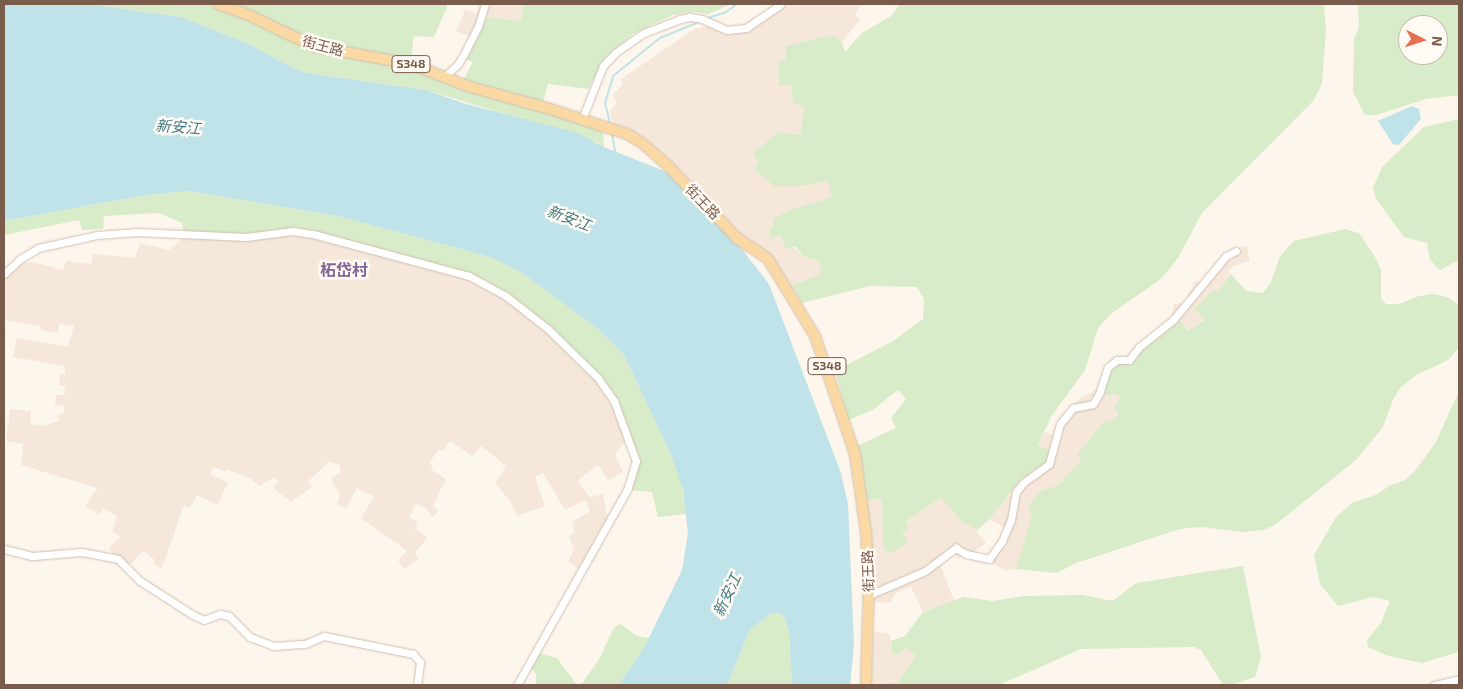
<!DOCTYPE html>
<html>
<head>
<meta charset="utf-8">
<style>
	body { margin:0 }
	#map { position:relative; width:1463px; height:689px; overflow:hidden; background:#fdf6ec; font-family:"Exo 2","Noto Sans SC",sans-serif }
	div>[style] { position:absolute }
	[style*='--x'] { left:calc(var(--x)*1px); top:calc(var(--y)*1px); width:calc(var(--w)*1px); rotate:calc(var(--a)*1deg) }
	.residential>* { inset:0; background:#f5e8da }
	.green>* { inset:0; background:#d8ecc9 }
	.water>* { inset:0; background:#bfe3e8 }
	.stream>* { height:2px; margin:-1px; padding:0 1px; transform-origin:1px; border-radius:1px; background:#bfe3e8 }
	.roads { filter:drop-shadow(0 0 1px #d1beb0) drop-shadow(0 0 1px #d1beb0) }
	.minor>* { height:7px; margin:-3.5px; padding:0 3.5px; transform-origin:3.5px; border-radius:3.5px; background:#fff }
	.primary>* { height:10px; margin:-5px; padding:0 5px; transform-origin:5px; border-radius:5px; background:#fbd9a5 }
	span { translate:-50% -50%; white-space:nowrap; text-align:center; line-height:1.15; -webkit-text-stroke:5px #fffaf3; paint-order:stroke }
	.shield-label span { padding:1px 4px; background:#fffaf3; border:1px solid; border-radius:4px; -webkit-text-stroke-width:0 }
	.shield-label { font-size:12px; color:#7a5c4d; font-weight:700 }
	.street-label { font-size:14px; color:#7a5c4d }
	.water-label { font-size:15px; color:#437c86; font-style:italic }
	.quarter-label { font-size:16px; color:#846695; font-weight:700 }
	.frame { position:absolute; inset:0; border:5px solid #7a5c4d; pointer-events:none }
	.north { position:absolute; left:1398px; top:15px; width:50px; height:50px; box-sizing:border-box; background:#fffaf3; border:1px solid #cabbb1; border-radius:50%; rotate:95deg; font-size:14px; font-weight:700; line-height:20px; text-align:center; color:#7a5c4d }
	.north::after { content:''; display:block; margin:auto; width:18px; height:22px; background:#e76f51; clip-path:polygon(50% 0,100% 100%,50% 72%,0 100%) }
</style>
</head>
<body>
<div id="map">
	<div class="residential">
		<div style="clip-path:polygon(478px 4px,523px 4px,521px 21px,485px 17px,477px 39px,456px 31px,465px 10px,477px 14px)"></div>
		<div style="clip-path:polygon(775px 4px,862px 4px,855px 14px,860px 20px,842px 42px,833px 35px,786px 47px,786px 60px,779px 61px,779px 86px,792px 84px,804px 106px,800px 135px,759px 162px,754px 169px,801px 186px,828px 181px,833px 197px,790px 210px,772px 219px,774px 226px,770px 238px,780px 234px,804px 257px,819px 261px,821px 274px,785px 289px,764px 259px,747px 250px,744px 252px,661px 163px,630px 140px,614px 132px,610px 112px,617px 102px,612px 95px,623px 84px,621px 79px,696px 28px,718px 25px,732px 28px,745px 26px)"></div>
		<div style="clip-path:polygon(293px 229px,473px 274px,499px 289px,542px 322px,593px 368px,616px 399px,630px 436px,615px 454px,623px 472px,608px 481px,598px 465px,577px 481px,590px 497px,603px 494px,608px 519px,578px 569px,568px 561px,574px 550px,569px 537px,575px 533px,572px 522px,590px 511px,585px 500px,565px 510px,543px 473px,535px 477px,545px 506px,517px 516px,510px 501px,495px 483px,506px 466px,481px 446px,472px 456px,450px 441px,443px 451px,439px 449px,430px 462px,433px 471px,446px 479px,433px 505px,438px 512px,432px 517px,426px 508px,416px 504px,409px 517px,418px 522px,415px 528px,427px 538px,415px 553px,418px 559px,404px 569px,398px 560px,407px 551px,361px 518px,374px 497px,357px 488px,346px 508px,337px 504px,340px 495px,331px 479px,340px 472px,340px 466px,330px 461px,308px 481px,312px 487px,291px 502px,273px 488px,278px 481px,273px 478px,259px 486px,251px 479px,227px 469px,226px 472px,213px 467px,210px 474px,228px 483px,217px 505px,197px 495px,190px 508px,184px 505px,162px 568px,154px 565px,154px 559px,143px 551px,130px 565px,113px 554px,109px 548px,120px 537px,112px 532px,117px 517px,104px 508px,99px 514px,85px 506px,97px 488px,21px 465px,23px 444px,6px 441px,10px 409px,31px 411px,30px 424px,43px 426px,59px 421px,58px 414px,64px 413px,64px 406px,55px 405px,56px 395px,64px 395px,65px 386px,59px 385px,60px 375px,65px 374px,65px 366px,13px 357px,17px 338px,68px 347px,74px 326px,59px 323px,58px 333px,41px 330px,41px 326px,4px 320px,4px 269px,10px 265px,33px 262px,63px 270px,66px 261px,91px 264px,93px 254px,135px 258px,140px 243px,169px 250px,181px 240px,184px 231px)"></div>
		<div style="clip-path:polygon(1247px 246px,1250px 261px,1233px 266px,1228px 271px,1231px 274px,1218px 293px,1215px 290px,1204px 319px,1188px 331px,1172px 315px,1174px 304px,1184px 303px,1195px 281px,1202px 284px,1221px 256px,1230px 250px)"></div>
		<div style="clip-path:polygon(1098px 389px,1110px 397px,1114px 391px,1121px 398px,1119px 412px,1112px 423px,1107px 419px,1078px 456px,1083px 460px,1058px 485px,1040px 491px,1016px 569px,1006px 571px,989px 561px,1005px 528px,990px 519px,1020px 479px,1047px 463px,1038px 445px,1045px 432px,1053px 435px,1064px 415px,1082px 397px)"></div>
		<div style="clip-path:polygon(941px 498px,964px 524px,971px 525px,986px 543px,967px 557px,964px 554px,958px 559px,953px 553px,940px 564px,954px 601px,923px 612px,911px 587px,896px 593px,890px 603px,873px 602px,867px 500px,882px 499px,883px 544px,902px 533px,905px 522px)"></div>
		<div style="clip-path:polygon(874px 631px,890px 634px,892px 653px,905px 646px,916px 656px,897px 683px,871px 685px)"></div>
	</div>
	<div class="green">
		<div style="clip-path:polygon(90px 4px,208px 4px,251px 20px,293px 41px,410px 67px,603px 129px,604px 147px,597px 142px,426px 90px,307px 73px,287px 65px,251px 45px,181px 17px)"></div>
		<div style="clip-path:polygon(237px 4px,447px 4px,447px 7px,434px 37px,414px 36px,411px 59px,327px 45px,291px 31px)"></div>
		<div style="clip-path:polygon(523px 4px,732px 4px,708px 14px,694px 12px,673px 15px,633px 34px,606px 57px,588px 89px,548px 84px,543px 102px,463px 81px,473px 62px,466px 59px,467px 54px,477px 39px,484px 17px,521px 21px)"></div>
		<div style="clip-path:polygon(900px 4px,1324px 4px,1326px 31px,1322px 83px,1314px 100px,1202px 213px,1178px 258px,1162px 278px,1111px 314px,1098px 328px,1085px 370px,1051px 417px,1038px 445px,1050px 451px,1047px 463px,1020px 479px,990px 519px,976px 531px,971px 525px,964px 524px,941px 498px,905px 522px,909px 528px,902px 533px,908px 542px,889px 554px,883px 545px,882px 499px,867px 500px,857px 446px,896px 428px,891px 418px,906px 399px,898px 390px,874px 409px,849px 420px,835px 371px,893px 341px,923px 319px,924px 299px,917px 287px,870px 286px,802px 303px,792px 286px,821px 274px,819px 261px,804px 257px,795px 246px,787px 250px,780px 235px,770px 238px,770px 227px,774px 226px,772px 219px,790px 210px,832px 197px,828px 181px,801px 186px,774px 186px,754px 169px,759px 162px,752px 154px,779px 132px,800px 135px,804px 107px,793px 103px,791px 85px,779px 86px,778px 61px,786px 60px,786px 46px,833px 35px,842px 42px,845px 52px,862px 33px,891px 16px)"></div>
		<div style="clip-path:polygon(evenodd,1358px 4px,1459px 4px,1459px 95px,1426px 99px,1376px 115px,1365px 115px,1353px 92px,1354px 39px,1359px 27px,1358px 4px,1408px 25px,1438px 25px,1438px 55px,1408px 55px,1408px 25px)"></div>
		<div style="clip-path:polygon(1459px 119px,1459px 260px,1440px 270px,1430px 260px,1427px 243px,1404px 237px,1376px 199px,1373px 188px,1382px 167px,1424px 127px)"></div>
		<div style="clip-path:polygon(188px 191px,338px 216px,490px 257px,522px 273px,599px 330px,624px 355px,672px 457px,681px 482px,686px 514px,658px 517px,652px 492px,630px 490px,636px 474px,639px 456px,616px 399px,593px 368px,542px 322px,499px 289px,473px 274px,310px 231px,252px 235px,184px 231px,182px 223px,159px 213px,104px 216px,103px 229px,82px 230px,79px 220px,4px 235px,4px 221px,146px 195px)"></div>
		<div style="clip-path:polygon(1345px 229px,1359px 233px,1375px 257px,1381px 270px,1381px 299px,1386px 304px,1399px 304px,1419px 296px,1433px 294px,1447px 297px,1459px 305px,1459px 347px,1457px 350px,1448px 360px,1416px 375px,1400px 388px,1393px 400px,1383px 427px,1356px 460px,1276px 524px,1264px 530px,1243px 532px,1201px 527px,1180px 529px,1076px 563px,1057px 573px,1016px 569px,1031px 518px,1029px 505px,1040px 491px,1058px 485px,1082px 460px,1077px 455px,1106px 419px,1112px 422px,1119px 413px,1114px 408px,1121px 398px,1114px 392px,1110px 397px,1101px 391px,1112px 365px,1129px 361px,1150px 340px,1180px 320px,1188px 331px,1204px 320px,1195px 308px,1215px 289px,1218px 292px,1231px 274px,1246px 291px,1263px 293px,1271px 282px,1280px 256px,1294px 241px)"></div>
		<div style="clip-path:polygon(1459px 391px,1459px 652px,1422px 663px,1388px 656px,1368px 647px,1367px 640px,1381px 623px,1390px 601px,1373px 597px,1338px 606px,1320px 584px,1314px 555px,1336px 517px,1352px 503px,1378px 494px,1389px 486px,1405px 480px,1415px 471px,1436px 442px)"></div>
		<div style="clip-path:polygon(1243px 566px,1261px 657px,1255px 677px,1231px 685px,1223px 685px,1201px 650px,1194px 647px,1081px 649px,999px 685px,889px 685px,889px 683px,897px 683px,916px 656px,905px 647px,898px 655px,892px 653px,891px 641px,905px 636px,923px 612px,964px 597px,993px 601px,1023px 596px,1083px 595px,1113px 601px,1136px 583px)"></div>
		<div style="clip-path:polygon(777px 613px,784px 616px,789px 631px,792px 685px,727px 685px,750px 629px,769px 615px)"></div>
		<div style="clip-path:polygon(621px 624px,637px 636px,650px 638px,644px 648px,618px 685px,581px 685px,600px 658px,612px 631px,616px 626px)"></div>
		<div style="clip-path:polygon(538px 653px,557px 658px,577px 685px,536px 685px,536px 674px,531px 668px)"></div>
	</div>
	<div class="water">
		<div style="clip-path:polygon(4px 4px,90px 4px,181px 17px,251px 45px,287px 65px,307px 73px,426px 90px,463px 103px,578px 133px,604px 147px,669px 173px,744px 252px,769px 284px,841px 473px,848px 504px,854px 646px,850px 685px,792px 685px,789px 631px,784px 616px,777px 613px,769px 615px,750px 629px,727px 685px,618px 685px,644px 648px,682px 570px,688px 533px,683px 490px,672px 457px,624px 355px,599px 330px,522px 273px,490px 257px,338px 216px,188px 191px,146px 195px,4px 221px)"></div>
		<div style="clip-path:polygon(1412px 106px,1419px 109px,1421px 119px,1399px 145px,1393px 144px,1378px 121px)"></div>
	</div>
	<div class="stream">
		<div style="--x:708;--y:18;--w:19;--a:-18"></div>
		<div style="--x:726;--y:12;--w:14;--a:-36"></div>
		<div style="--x:610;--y:123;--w:21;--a:-104"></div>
		<div style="--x:605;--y:103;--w:28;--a:-73"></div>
		<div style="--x:613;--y:76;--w:60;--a:-39"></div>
		<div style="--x:660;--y:38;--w:42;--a:-22.3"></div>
		<div style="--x:612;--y:133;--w:20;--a:81"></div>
	</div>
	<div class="roads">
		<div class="minor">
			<div style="--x:444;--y:77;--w:19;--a:-43"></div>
			<div style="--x:458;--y:64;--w:12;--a:-59"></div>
			<div style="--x:464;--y:54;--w:30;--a:-63"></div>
			<div style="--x:478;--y:27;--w:24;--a:-73"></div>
			<div style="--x:582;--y:119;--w:57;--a:-68.4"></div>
			<div style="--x:603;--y:66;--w:18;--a:-47"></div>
			<div style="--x:615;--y:53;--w:35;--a:-35"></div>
			<div style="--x:644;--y:33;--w:39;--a:-21"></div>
			<div style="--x:680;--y:19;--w:10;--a:-11"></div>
			<div style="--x:690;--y:17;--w:12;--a:9"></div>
			<div style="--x:702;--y:19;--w:27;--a:24"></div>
			<div style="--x:727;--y:30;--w:19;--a:-6"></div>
			<div style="--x:746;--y:28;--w:42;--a:-34.4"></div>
			<div style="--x:4;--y:274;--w:22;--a:-43"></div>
			<div style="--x:20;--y:259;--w:21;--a:-31"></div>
			<div style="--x:38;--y:248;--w:60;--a:-12.4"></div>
			<div style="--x:97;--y:235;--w:41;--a:-4.2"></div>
			<div style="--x:138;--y:232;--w:108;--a:2.7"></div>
			<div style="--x:246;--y:237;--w:47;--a:-7.3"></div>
			<div style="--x:293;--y:231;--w:24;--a:9"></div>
			<div style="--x:317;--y:235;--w:157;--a:15.1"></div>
			<div style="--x:469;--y:276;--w:42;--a:28.4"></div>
			<div style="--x:506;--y:296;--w:53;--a:38.2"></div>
			<div style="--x:548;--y:329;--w:70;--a:44.4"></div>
			<div style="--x:598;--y:378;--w:28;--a:55"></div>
			<div style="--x:614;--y:401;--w:64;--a:69.9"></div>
			<div style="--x:636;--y:461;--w:28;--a:107"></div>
			<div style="--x:628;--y:488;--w:226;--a:119.4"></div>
			<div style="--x:4;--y:549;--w:30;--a:14"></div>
			<div style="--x:33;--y:556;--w:49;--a:-4.7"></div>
			<div style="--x:82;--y:552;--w:37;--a:11"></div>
			<div style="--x:118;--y:559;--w:31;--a:45"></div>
			<div style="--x:140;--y:581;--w:63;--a:32.7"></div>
			<div style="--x:193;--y:615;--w:12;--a:24"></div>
			<div style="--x:204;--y:620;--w:17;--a:-21"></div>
			<div style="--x:220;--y:614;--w:9;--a:13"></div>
			<div style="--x:229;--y:616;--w:30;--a:45"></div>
			<div style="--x:250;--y:637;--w:26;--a:21"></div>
			<div style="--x:274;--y:646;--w:31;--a:-4"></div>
			<div style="--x:305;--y:644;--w:21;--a:-23"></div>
			<div style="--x:324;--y:636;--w:91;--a:11.4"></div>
			<div style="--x:413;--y:654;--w:11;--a:49"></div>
			<div style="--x:420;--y:662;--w:23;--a:97"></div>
			<div style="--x:869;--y:595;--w:61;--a:-23.2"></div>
			<div style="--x:925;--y:571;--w:39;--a:-37"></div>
			<div style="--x:956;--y:548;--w:12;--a:31"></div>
			<div style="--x:966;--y:554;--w:24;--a:12"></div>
			<div style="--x:989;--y:559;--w:22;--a:-54"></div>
			<div style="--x:1002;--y:541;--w:23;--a:-67"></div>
			<div style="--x:1011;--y:520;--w:28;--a:-80"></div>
			<div style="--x:1016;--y:492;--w:11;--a:-52"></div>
			<div style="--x:1023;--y:483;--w:32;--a:-36"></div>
			<div style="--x:1049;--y:464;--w:41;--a:-74.6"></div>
			<div style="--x:1060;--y:424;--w:21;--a:-51"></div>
			<div style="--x:1073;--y:408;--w:20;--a:-11"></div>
			<div style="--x:1093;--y:404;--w:12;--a:-59"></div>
			<div style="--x:1099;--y:394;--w:28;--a:-72"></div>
			<div style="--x:1108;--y:367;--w:11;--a:-38"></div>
			<div style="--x:1117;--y:360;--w:12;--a:0"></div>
			<div style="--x:1129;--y:360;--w:16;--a:-52"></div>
			<div style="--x:1139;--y:347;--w:43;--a:-38.5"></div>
			<div style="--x:1173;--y:320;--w:83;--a:-50.4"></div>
			<div style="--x:1226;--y:256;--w:11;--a:-27"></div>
			<div style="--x:1434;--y:685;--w:26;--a:-13"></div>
		</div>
		<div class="primary">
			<div style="--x:218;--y:4;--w:37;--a:20"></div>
			<div style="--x:253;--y:17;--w:67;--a:25.8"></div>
			<div style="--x:313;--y:46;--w:100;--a:10.4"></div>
			<div style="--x:411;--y:64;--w:63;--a:21.3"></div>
			<div style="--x:470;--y:87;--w:80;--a:15.3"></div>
			<div style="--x:547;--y:108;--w:84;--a:18"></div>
			<div style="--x:627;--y:134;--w:17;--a:31"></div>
			<div style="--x:642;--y:143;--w:35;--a:41"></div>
			<div style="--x:668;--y:166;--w:100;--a:46.2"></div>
			<div style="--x:737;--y:238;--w:37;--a:34"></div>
			<div style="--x:768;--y:259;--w:90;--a:58.6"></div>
			<div style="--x:815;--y:336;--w:125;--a:71.3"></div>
			<div style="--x:855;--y:454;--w:79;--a:82"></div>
			<div style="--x:866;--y:532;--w:49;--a:86.5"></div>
			<div style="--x:869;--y:581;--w:104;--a:91.7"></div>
		</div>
	</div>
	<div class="shield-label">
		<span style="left:411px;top:64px">S348</span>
		<span style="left:827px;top:366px">S348</span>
	</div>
	<div class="street-label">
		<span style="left:323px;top:46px;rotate:15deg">街王路</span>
		<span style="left:703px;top:202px;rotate:46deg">街王路</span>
		<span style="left:868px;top:571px;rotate:-92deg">街王路</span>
	</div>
	<div class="water-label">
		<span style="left:178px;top:127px;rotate:4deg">新安江</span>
		<span style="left:569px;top:218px;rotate:21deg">新安江</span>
		<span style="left:727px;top:595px;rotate:-65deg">新安江</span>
	</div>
	<div class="quarter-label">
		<span style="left:344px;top:270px">柘岱村</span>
	</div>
	<div class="frame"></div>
	<div class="north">N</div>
</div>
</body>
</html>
